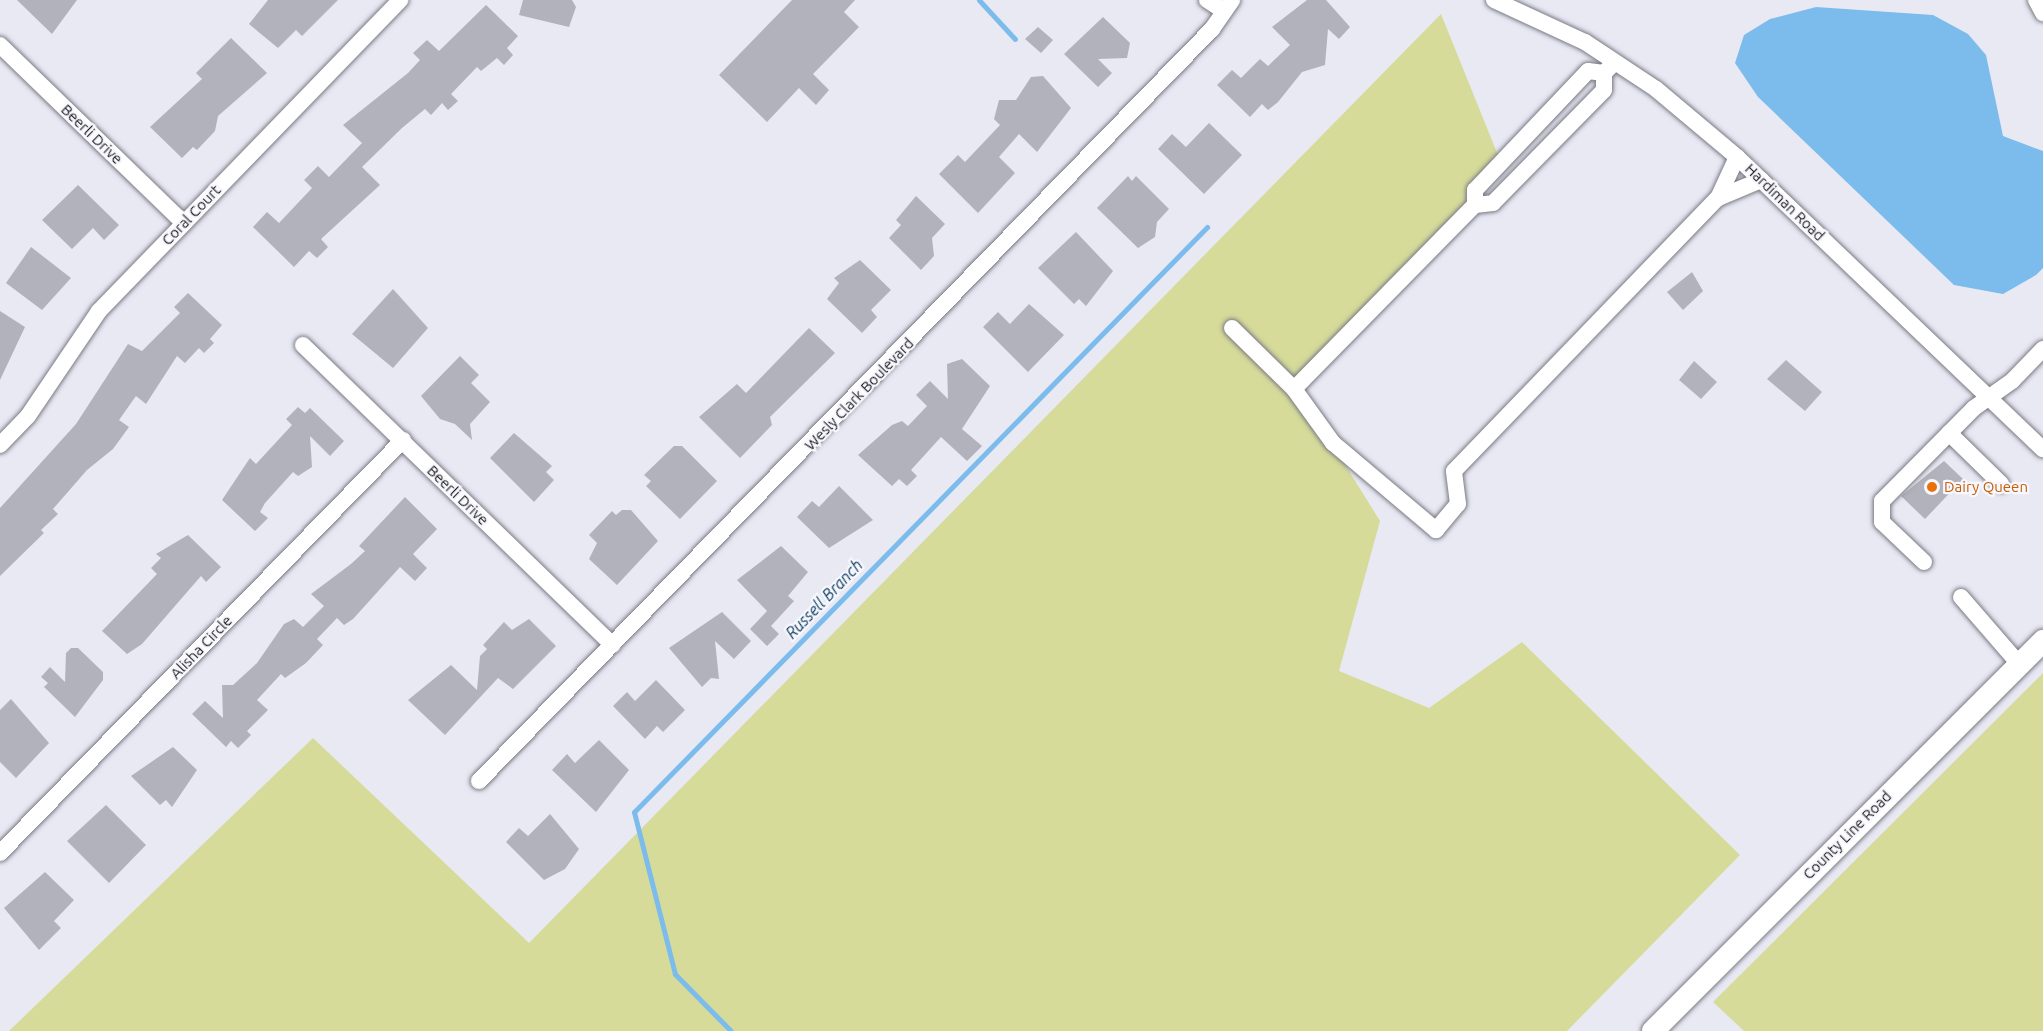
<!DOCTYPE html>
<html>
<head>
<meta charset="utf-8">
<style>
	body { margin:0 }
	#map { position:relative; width:2043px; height:1031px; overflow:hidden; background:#e9e9f4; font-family:Ubuntu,sans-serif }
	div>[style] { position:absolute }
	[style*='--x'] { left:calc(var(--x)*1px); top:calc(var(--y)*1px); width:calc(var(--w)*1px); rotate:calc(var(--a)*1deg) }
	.green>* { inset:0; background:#d6db9a }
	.water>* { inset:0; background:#7cbced }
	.stream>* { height:5px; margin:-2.5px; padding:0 2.5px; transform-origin:2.5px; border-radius:2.5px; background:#7cbced }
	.building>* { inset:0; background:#b2b2bc }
	.roads { filter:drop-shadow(0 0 2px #7a7a84) drop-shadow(0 0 2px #7a7a84) }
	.minor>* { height:16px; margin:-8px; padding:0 8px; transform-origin:8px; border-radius:8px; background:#fff }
	.major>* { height:22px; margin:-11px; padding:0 11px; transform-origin:11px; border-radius:11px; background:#fff }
	.dots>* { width:16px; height:16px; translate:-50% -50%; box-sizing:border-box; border:3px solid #f7f7fd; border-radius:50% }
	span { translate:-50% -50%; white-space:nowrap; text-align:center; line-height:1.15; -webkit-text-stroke:4.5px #f7f7fd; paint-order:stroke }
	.street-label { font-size:15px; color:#1b1b1f }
	.food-label { font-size:15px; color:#c56008 }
	.left { translate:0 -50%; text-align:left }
	.water-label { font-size:16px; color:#104162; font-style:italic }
</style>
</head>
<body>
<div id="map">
	<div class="green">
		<div style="clip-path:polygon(1441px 14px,1504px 170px,1298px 389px,1380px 521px,1339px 671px,1429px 708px,1522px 642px,1740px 855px,1567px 1031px,9px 1031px,313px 738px,529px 943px)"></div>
		<div style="clip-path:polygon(2043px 673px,2043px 1031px,1744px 1031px,1713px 1002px)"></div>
	</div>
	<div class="water">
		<div style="clip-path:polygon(1816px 7px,1933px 15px,1968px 34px,1986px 55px,2003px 136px,2043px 151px,2043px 268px,2036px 275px,2003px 294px,1954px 285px,1758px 97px,1735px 63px,1744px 35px,1770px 19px)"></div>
	</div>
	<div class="stream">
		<div style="--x:979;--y:0;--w:53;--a:47.3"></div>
		<div style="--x:731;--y:1031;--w:80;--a:-134.5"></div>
		<div style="--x:675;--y:974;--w:167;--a:-104.2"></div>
		<div style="--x:634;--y:812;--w:819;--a:-45.59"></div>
	</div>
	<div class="building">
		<div style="clip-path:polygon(17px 0,77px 0,52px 34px)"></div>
		<div style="clip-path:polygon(338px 0,302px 36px,296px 30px,278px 48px,249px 24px,268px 0)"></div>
		<div style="clip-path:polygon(523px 0,572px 0,576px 7px,569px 27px,519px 15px)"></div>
		<div style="clip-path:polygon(792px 0,855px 0,844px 12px,859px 27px,813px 74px,829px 90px,816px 105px,799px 88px,767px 122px,719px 75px)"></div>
		<div style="clip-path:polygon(1307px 0,1326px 0,1350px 27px,1339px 39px,1328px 29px,1325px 65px,1302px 72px,1278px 102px,1268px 110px,1262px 104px,1250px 117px,1217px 85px,1232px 70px,1241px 78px,1260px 59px,1268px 66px,1290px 45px,1272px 27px)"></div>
		<div style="clip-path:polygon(486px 5px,518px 36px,507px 48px,513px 55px,504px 65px,497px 58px,481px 71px,477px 67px,451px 94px,458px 101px,448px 110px,442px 103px,431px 115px,425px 109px,402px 128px,362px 167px,380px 185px,321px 239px,328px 247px,317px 258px,309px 251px,294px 267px,253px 227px,267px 212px,279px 223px,312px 188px,304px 180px,318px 166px,329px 177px,362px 143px,343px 125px,408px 73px,420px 60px,413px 53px,427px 40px,439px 51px)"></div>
		<div style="clip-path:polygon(1103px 17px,1130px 43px,1127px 58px,1098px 59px,1112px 73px,1098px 87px,1064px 54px)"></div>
		<div style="clip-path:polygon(1038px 27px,1053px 40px,1041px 53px,1025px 39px)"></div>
		<div style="clip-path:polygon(231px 38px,267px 73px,218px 116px,215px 131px,197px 150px,193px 147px,182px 158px,150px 127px,202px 79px,196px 73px)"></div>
		<div style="clip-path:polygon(1043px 76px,1071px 108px,1037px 152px,1019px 134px,999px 157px,1015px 173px,978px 213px,939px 174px,958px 155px,965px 162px,1000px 125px,994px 119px,999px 100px,1016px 100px,1031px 77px)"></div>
		<div style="clip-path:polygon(1209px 123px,1242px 155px,1204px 194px,1158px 149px,1172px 134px,1186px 147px)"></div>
		<div style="clip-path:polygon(1128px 176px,1132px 181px,1136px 176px,1169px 209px,1157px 222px,1155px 237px,1138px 248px,1097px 208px)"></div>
		<div style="clip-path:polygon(78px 185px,119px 225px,104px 240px,93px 228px,72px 249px,42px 220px)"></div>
		<div style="clip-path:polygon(916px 196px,945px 224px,932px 238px,934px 256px,921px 270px,889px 238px,901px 225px,896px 220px)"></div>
		<div style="clip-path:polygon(1076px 232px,1113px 271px,1086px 306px,1079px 299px,1074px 304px,1038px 268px)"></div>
		<div style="clip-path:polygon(31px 247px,71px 278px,42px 310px,6px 283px)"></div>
		<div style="clip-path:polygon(860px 260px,891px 290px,871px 310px,877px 317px,862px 333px,827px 299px,839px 283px,834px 278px)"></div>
		<div style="clip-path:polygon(1692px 272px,1703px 291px,1683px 310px,1667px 292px)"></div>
		<div style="clip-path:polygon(393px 289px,428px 328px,393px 368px,352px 334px)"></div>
		<div style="clip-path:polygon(188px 293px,222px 325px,210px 339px,214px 343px,204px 353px,199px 348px,185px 363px,177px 356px,146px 404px,136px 396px,119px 420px,129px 427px,113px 449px,87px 470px,53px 509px,58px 514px,41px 530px,44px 533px,0 576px,0 508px,76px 424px,128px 344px,142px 351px,180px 313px,174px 307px)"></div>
		<div style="clip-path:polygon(1029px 304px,1064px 335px,1028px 372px,983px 327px,998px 312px,1010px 324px)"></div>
		<div style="clip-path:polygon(0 311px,25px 327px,0 380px)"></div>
		<div style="clip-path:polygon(809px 328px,835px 353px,770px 417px,772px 425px,740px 458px,699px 417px,737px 384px,746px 393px)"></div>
		<div style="clip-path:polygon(460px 356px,479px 375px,471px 383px,490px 402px,470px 424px,472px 440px,455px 424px,440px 419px,421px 396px)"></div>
		<div style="clip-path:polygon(962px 359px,990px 386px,962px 429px,982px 446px,967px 461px,941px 437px,911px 470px,917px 476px,907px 486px,899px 479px,892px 486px,858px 455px,892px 425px,902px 421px,908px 426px,927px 406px,916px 395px,930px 381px,948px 399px,947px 364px)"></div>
		<div style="clip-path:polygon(1786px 360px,1822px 392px,1805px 411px,1767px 379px)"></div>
		<div style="clip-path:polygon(1694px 361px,1717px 382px,1701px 399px,1679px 380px)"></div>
		<div style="clip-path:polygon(298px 407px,305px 413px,310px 408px,344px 441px,330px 456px,310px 436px,312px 467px,298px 476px,293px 472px,265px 503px,260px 512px,268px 518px,255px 531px,222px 500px,250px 458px,256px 464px,292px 425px,286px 419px)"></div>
		<div style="clip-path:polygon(514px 433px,552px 466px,546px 472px,554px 480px,534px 502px,490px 458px)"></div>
		<div style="clip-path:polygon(674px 446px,682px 446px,717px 481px,680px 519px,646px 486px,651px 481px,644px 475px)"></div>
		<div style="clip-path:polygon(1944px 461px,1963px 479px,1925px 519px,1901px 496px)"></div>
		<div style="clip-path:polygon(839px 486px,873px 520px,829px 548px,797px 517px,812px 501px,819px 507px)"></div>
		<div style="clip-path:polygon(405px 497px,437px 529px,413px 554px,427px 568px,415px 581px,400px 567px,353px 619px,344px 625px,337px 618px,317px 639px,323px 645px,306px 663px,285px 678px,281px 674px,257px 700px,268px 710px,247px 731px,251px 735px,238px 748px,231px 741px,226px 747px,192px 714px,205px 701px,223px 718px,222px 685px,233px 685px,257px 663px,284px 624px,294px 619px,303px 627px,324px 606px,311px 594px,351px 564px,365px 551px,359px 546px)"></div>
		<div style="clip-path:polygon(622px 510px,631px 510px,658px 541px,617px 585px,589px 559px,597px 543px,589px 535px,612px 511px,616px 515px)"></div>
		<div style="clip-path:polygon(188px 535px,221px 567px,206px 582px,201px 576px,142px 644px,127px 654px,102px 631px,157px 574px,151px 568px,161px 558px,156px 554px)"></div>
		<div style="clip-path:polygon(781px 546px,808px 572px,788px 596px,794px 601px,771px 626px,779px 634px,767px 646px,750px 629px,767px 611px,737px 580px)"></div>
		<div style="clip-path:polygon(722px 612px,751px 641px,734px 659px,715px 641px,719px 679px,711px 678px,702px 687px,669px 648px)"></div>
		<div style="clip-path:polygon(529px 619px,556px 646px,513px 689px,498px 678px,445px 735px,408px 700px,451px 665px,477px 690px,480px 656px,487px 649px,483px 645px,504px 622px,512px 630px)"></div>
		<div style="clip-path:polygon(71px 648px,78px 648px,103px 672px,103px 680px,75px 717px,44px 687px,48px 683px,41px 677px,50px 667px,65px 682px,66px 653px)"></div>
		<div style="clip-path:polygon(656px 680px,685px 710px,663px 732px,657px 726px,645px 739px,613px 706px,627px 692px,635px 701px)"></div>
		<div style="clip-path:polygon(11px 699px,49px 743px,16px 778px,0 762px,0 710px)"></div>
		<div style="clip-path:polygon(599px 740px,629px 770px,596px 812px,552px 770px,567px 754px,575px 763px)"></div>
		<div style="clip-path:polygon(173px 747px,197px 770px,172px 807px,166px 800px,160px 805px,131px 776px)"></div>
		<div style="clip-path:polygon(106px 805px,146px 845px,109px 883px,67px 841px)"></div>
		<div style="clip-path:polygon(550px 814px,579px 849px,565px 869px,544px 880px,506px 842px,519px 828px,528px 836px)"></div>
		<div style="clip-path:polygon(45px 872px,74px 900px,54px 921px,61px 928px,39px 950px,4px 908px)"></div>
	</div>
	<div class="roads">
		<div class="minor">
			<div style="--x:1207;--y:0;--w:20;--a:33"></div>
			<div style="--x:1494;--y:0;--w:100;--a:24.8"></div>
			<div style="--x:1585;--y:42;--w:85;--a:33.5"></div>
			<div style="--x:1656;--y:89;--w:106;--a:40"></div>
			<div style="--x:1737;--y:157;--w:423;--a:43.7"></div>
			<div style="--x:2036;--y:0;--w:15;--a:62"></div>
			<div style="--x:0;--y:45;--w:256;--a:44.1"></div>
			<div style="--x:1604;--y:73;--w:16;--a:-173"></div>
			<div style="--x:1588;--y:71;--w:164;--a:133.5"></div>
			<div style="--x:1475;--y:190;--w:15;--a:90"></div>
			<div style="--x:1475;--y:205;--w:18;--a:-6"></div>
			<div style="--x:1493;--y:203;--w:158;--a:-45.5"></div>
			<div style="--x:1604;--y:90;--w:17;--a:-90"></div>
			<div style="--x:1604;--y:73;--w:14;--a:-45"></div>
			<div style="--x:1718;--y:198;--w:47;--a:-22.7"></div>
			<div style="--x:1232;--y:328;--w:87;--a:44.5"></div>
			<div style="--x:1294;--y:389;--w:258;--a:-45.5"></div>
			<div style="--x:303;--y:345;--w:431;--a:44.1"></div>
			<div style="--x:1294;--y:389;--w:67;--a:54.2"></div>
			<div style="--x:1333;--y:443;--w:135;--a:40.2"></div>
			<div style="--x:1436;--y:530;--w:34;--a:-50"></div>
			<div style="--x:1458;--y:504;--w:33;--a:-97"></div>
			<div style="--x:1454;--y:471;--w:380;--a:-46"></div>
			<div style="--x:1718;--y:198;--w:45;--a:-65.1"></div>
			<div style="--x:1949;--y:433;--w:73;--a:44.4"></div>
			<div style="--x:0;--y:445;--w:40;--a:-46"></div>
			<div style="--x:28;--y:416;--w:127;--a:-55.9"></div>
			<div style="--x:99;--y:311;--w:433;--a:-45.9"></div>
			<div style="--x:1924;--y:562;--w:58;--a:-136.4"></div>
			<div style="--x:1882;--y:522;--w:21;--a:-90"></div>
			<div style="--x:1882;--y:501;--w:131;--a:-45.3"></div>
			<div style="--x:1974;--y:408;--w:47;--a:-35.4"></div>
			<div style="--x:2012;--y:381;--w:45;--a:-45.9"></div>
			<div style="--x:1961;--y:597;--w:89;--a:49.1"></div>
			<div style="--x:479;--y:781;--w:1050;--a:-45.73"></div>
			<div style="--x:1212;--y:29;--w:35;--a:-55"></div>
			<div style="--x:0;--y:853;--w:577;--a:-45.7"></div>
		</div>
		<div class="major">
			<div style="--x:1653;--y:1031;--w:552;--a:-45"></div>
		</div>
	</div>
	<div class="dots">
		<div style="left:1932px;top:487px;background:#e8710a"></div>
	</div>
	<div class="street-label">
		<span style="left:92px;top:134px;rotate:44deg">Beerli Drive</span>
		<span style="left:1785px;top:202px;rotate:44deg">Hardiman Road</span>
		<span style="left:191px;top:215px;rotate:-46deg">Coral Court</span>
		<span style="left:859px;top:394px;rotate:-46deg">Wesly Clark Boulevard</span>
		<span style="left:458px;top:495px;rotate:44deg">Beerli Drive</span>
		<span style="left:201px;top:647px;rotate:-46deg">Alisha Circle</span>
		<span style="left:1847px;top:835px;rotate:-45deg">County Line Road</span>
	</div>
	<div class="food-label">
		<span class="left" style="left:1944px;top:487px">Dairy Queen</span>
	</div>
	<div class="water-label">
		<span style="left:824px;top:599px;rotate:-46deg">Russell Branch</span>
	</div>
</div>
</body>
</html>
